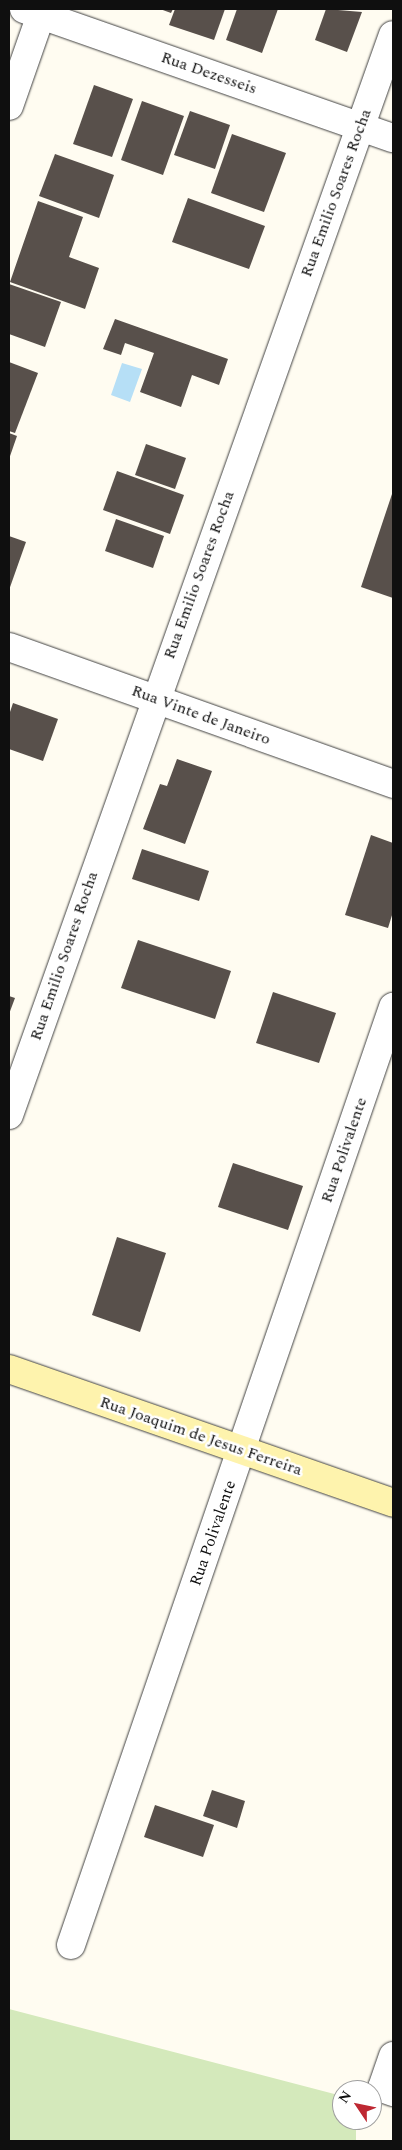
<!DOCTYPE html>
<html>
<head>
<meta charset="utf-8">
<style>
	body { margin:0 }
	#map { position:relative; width:402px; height:2150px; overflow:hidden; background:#fffcf1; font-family:Spectral,serif }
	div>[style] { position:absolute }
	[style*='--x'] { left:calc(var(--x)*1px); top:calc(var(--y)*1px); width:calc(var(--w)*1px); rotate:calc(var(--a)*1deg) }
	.green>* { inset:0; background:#d4e9bb }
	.water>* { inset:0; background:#b6dff6 }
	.building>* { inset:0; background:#58504b }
	.roads { filter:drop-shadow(0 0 1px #424242) drop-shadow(0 0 1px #424242) }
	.street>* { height:28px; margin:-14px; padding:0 14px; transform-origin:14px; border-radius:14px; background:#fff }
	.secondary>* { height:28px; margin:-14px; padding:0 14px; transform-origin:14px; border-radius:14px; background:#fef3ad }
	span { translate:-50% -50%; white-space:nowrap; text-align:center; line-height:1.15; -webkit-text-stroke:5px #fff; paint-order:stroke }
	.street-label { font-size:16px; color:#0f0f0f }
	.frame { position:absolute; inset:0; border:10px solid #0f0f0f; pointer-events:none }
	.north { position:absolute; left:332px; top:2080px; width:50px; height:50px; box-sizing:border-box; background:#fff; border:1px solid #9f9f9f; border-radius:50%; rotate:304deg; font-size:14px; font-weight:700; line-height:20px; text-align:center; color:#0f0f0f }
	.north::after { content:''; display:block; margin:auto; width:18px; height:22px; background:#be2832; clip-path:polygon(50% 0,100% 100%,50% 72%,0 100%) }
</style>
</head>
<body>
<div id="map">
	<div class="green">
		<div style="clip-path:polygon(9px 2009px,342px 2096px,342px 2120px,356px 2120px,356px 2141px,9px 2141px)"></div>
	</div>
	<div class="water">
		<div style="clip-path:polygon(122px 363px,142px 369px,130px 402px,111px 395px)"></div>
	</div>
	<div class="building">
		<div style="clip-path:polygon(160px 9px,173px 9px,171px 13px)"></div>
		<div style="clip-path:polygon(175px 9px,225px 9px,214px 40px,169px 25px)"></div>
		<div style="clip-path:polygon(237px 9px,278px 9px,262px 53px,226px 40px)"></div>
		<div style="clip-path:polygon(326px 9px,362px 12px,347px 52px,315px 40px)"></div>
		<div style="clip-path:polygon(94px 85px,133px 99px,112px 157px,73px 144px)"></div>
		<div style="clip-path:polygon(142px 101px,184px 116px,163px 175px,121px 160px)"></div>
		<div style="clip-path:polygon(190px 111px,230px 125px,215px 169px,174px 155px)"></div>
		<div style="clip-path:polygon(232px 134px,286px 153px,264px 212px,211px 193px)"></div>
		<div style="clip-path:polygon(55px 154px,114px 175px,99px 218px,39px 196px)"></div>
		<div style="clip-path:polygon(188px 198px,265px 226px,249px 269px,172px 242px)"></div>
		<div style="clip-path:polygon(38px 201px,83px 217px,69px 257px,99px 268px,85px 309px,10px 282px)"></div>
		<div style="clip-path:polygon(9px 284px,61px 302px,45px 347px,9px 334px)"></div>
		<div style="clip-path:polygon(115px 319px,228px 359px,219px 385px,192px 375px,181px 407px,140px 392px,154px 353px,125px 343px,121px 355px,103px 349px)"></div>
		<div style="clip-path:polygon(9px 362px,38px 373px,15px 433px,9px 431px)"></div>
		<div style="clip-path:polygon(9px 433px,17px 436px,9px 459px)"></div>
		<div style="clip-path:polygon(146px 444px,186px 458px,175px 489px,135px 475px)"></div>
		<div style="clip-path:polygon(117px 471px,184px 495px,170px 534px,103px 510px)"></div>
		<div style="clip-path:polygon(393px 491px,393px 598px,361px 587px)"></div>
		<div style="clip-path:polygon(116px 519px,164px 536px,153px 568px,105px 551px)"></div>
		<div style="clip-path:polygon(9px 536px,26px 542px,9px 590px)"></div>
		<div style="clip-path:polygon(13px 703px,58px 719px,43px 761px,9px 749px,9px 715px)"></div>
		<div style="clip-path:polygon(177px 759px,212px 771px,185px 844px,143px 829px,160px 784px,167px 786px)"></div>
		<div style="clip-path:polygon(371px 835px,393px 843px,393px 912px,388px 928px,345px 915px)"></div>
		<div style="clip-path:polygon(142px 849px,209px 871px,199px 901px,132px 879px)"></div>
		<div style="clip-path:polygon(138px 940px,231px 971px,215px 1019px,121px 988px)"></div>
		<div style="clip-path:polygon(273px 992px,336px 1013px,319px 1063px,256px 1043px)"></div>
		<div style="clip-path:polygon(9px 996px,15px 998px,9px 1014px)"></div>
		<div style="clip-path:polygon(233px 1163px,303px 1186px,288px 1230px,218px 1207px)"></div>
		<div style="clip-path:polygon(117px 1237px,166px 1253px,140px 1332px,92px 1315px)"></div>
		<div style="clip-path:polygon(212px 1790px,245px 1801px,237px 1828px,203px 1816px)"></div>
		<div style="clip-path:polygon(155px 1805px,214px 1825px,203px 1857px,144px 1837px)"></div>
	</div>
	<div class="roads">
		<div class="street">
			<div style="--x:24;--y:9;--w:391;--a:19.3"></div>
			<div style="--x:9;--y:106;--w:103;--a:-70.7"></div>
			<div style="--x:9;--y:647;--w:408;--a:19.6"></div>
			<div style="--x:9;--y:1115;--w:1146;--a:-70.43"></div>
			<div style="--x:71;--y:1945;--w:992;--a:-71.05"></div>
			<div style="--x:393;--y:2056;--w:34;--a:109"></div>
			<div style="--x:382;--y:2088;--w:12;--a:20"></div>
		</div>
		<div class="secondary">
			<div style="--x:9;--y:1369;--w:407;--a:19.2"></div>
		</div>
	</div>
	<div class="street-label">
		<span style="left:209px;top:73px;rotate:19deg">Rua Dezesseis</span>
		<span style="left:336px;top:193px;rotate:-70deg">Rua Emilio Soares Rocha</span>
		<span style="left:199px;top:575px;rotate:-70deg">Rua Emilio Soares Rocha</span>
		<span style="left:201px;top:715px;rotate:20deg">Rua Vinte de Janeiro</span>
		<span style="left:64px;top:956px;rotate:-71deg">Rua Emilio Soares Rocha</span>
		<span style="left:344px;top:1150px;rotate:-71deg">Rua Polivalente</span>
		<span style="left:201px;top:1436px;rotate:19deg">Rua Joaquim de Jesus Ferreira</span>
		<span style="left:213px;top:1533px;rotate:-71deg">Rua Polivalente</span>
	</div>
	<div class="frame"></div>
	<div class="north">N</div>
</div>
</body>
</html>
